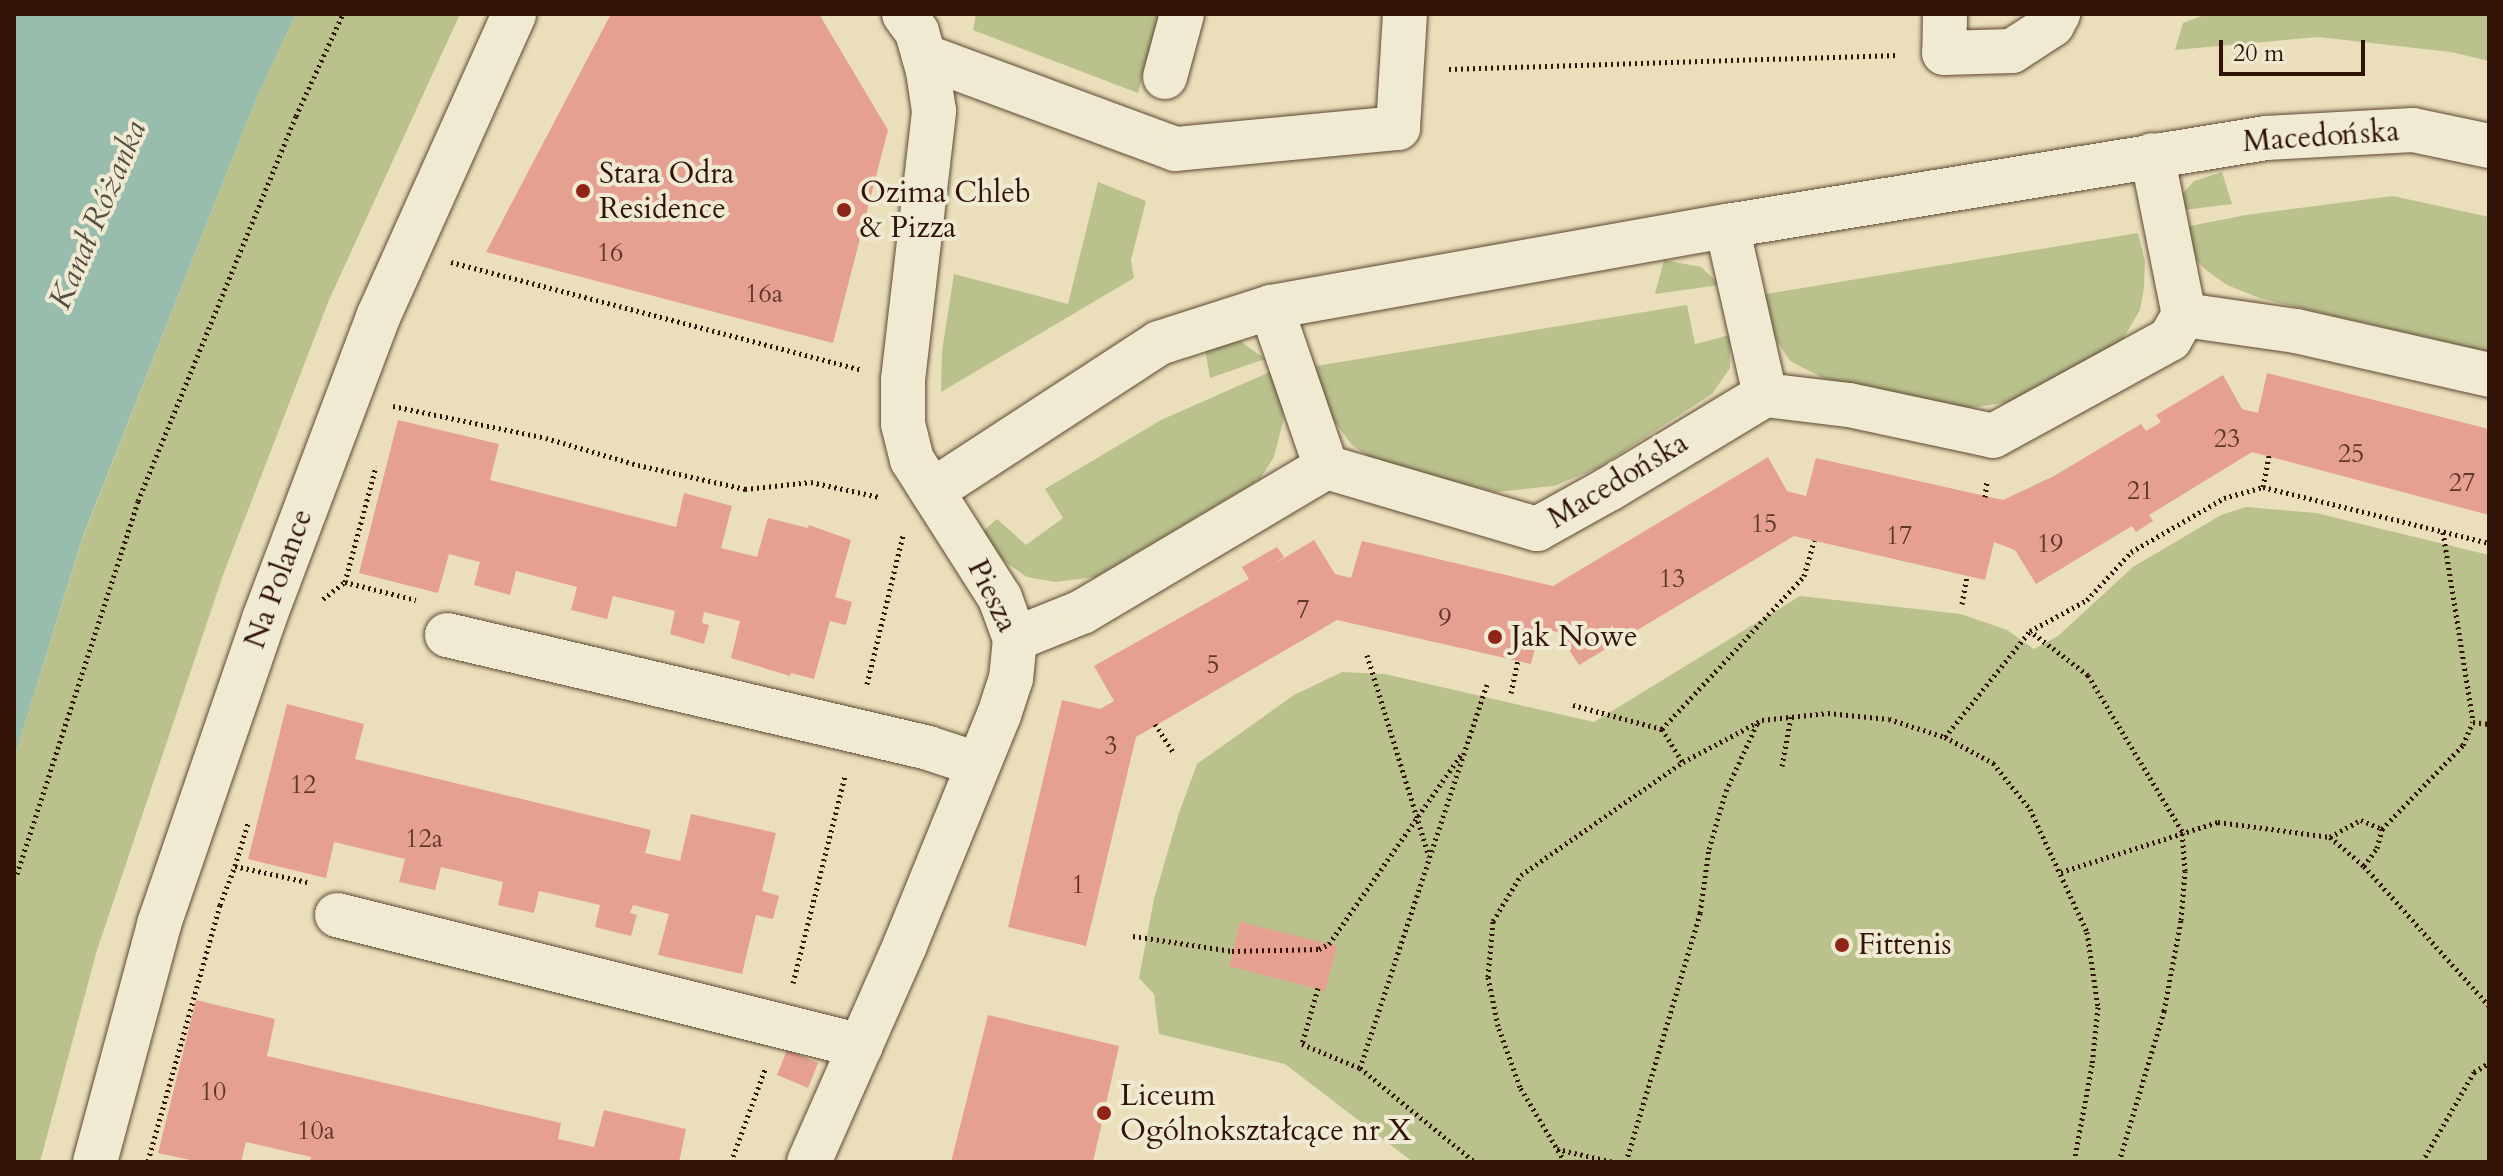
<!DOCTYPE html>
<html>
<head>
<meta charset="utf-8">
<style>
	body { margin:0 }
	#map { position:relative; width:2503px; height:1176px; overflow:hidden; background:#eadfba; font-family:Cardo,serif }
	div>[style] { position:absolute }
	[style*='--x'] { left:calc(var(--x)*1px); top:calc(var(--y)*1px); width:calc(var(--w)*1px); rotate:calc(var(--a)*1deg) }
	.green>* { inset:0; background:#bac18d }
	.water>* { inset:0; background:#98bdac }
	.building>* { inset:0; background:#e6a092 }
	.path>* { height:5px; margin-top:-2.5px; transform-origin:0; background:repeating-linear-gradient(90deg,#311407 0 2px,transparent 0 6px) }
	.roads { filter:drop-shadow(0 0 2px #5f4734) drop-shadow(0 0 2px #5f4734) }
	.minor>* { height:44px; margin:-22px; padding:0 22px; transform-origin:22px; border-radius:22px; background:#f1ead2 }
	.dots>* { width:22px; height:22px; translate:-50% -50%; box-sizing:border-box; border:4px solid #f1ead2; border-radius:50% }
	span { translate:-50% -50%; white-space:nowrap; text-align:center; line-height:1.15; -webkit-text-stroke:8px #f1ead2; paint-order:stroke }
	.number-label { font-size:26px; color:#5e372a }
	.number-label span { -webkit-text-stroke-width:0 }
	.street-label { font-size:30px; color:#311407 }
	.poi-label { font-size:30px; color:#311407 }
	.left { translate:0 -50%; text-align:left }
	.water-label { font-size:32px; color:#554f41; font-style:italic }
	.frame { position:absolute; inset:0; border:16px solid #311407; pointer-events:none }
	.scale { position:absolute; left:2219px; top:40px; width:146px; height:36px; box-sizing:border-box; border:4px solid #311407; border-top:0; padding-left:10px; font-size:24px; line-height:28px; white-space:nowrap; color:#311407; -webkit-text-stroke:6px #f1ead2; paint-order:stroke }
</style>
</head>
<body>
<div id="map">
	<div class="green">
		<div style="clip-path:polygon(296px 14px,460px 14px,329px 300px,223px 575px,97px 950px,40px 1162px,14px 1162px,14px 759px,83px 537px,257px 97px)"></div>
		<div style="clip-path:polygon(976px 14px,1160px 14px,1138px 93px,973px 30px)"></div>
		<div style="clip-path:polygon(2207px 14px,2489px 14px,2489px 61px,2451px 52px,2318px 37px,2175px 50px,2183px 23px)"></div>
		<div style="clip-path:polygon(2222px 172px,2232px 204px,2176px 211px,2182px 194px,2194px 181px)"></div>
		<div style="clip-path:polygon(1098px 182px,1146px 201px,1131px 260px,1134px 278px,941px 392px,942px 351px,954px 274px,1068px 304px)"></div>
		<div style="clip-path:polygon(2393px 196px,2489px 217px,2489px 352px,2262px 299px,2227px 285px,2206px 270px,2187px 252px,2175px 229px,2246px 215px)"></div>
		<div style="clip-path:polygon(2138px 233px,2145px 261px,2144px 288px,2140px 310px,2116px 351px,2017px 401px,1949px 411px,1823px 378px,1790px 361px,1771px 332px,1760px 295px)"></div>
		<div style="clip-path:polygon(1664px 260px,1701px 267px,1720px 285px,1655px 294px)"></div>
		<div style="clip-path:polygon(1687px 305px,1695px 344px,1730px 335px,1730px 368px,1712px 394px,1598px 468px,1554px 486px,1496px 492px,1378px 463px,1352px 445px,1328px 413px,1310px 367px)"></div>
		<div style="clip-path:polygon(1240px 341px,1265px 359px,1210px 378px,1205px 349px)"></div>
		<div style="clip-path:polygon(1272px 371px,1282px 402px,1283px 422px,1274px 457px,1260px 479px,1096px 577px,1055px 582px,1027px 577px,995px 555px,980px 534px,997px 519px,1026px 545px,1063px 518px,1045px 489px,1161px 420px)"></div>
		<div style="clip-path:polygon(2246px 507px,2316px 513px,2489px 555px,2489px 1162px,1413px 1162px,1285px 1064px,1159px 1034px,1154px 994px,1139px 978px,1154px 899px,1179px 813px,1197px 764px,1294px 695px,1342px 672px,1385px 674px,1594px 722px,1800px 596px,1961px 614px,2007px 630px,2034px 649px,2058px 636px,2133px 567px,2221px 515px)"></div>
	</div>
	<div class="water">
		<div style="clip-path:polygon(14px 14px,296px 14px,257px 97px,83px 536px,14px 759px)"></div>
	</div>
	<div class="building">
		<div style="clip-path:polygon(611px 14px,819px 14px,888px 130px,833px 343px,486px 252px)"></div>
		<div style="clip-path:polygon(2267px 373px,2489px 429px,2489px 515px,2252px 452px,2149px 515px,2153px 521px,2136px 532px,2132px 526px,2036px 584px,2015px 550px,1994px 542px,1985px 580px,1794px 536px,1579px 665px,1557px 632px,1540px 628px,1531px 664px,1337px 620px,1136px 737px,1086px 946px,1008px 927px,1062px 700px,1100px 709px,1114px 701px,1094px 666px,1249px 579px,1242px 567px,1277px 547px,1284px 557px,1274px 564px,1314px 540px,1335px 574px,1351px 578px,1362px 541px,1553px 586px,1768px 457px,1787px 491px,1806px 496px,1816px 458px,2003px 500px,2054px 476px,2141px 424px,2146px 431px,2161px 422px,2156px 415px,2223px 375px,2242px 409px,2258px 413px)"></div>
		<div style="clip-path:polygon(398px 420px,499px 444px,490px 480px,676px 527px,684px 493px,732px 506px,721px 548px,757px 557px,768px 518px,808px 528px,809px 525px,851px 540px,835px 597px,852px 602px,846px 625px,830px 621px,814px 679px,791px 673px,790px 676px,731px 658px,740px 621px,704px 612px,702px 623px,709px 625px,704px 644px,670px 634px,675px 611px,613px 596px,607px 619px,571px 610px,577px 587px,516px 571px,510px 595px,474px 585px,480px 562px,449px 554px,438px 593px,359px 573px)"></div>
		<div style="clip-path:polygon(287px 704px,364px 724px,355px 759px,651px 830px,645px 853px,680px 861px,691px 814px,776px 833px,762px 891px,779px 896px,773px 919px,756px 915px,742px 974px,658px 955px,669px 914px,633px 905px,630px 913px,637px 915px,631px 936px,595px 927px,600px 905px,539px 891px,534px 913px,498px 905px,503px 882px,441px 867px,435px 890px,399px 882px,405px 859px,334px 842px,326px 878px,248px 859px)"></div>
		<div style="clip-path:polygon(1240px 922px,1337px 946px,1325px 991px,1229px 966px)"></div>
		<div style="clip-path:polygon(196px 1000px,275px 1019px,267px 1056px,561px 1123px,558px 1139px,594px 1147px,604px 1110px,686px 1129px,679px 1162px,310px 1162px,311px 1157px,246px 1142px,241px 1162px,199px 1162px,158px 1153px)"></div>
		<div style="clip-path:polygon(988px 1015px,1119px 1046px,1093px 1162px,951px 1162px)"></div>
		<div style="clip-path:polygon(787px 1050px,818px 1063px,808px 1088px,777px 1075px)"></div>
	</div>
	<div class="path">
		<div style="--x:1449;--y:69;--w:449;--a:-1.8"></div>
		<div style="--x:451;--y:262;--w:423;--a:14.7"></div>
		<div style="--x:393;--y:406;--w:156;--a:11.8"></div>
		<div style="--x:546;--y:438;--w:96;--a:16.4"></div>
		<div style="--x:638;--y:465;--w:110;--a:12.6"></div>
		<div style="--x:745;--y:489;--w:66;--a:-6.1"></div>
		<div style="--x:811;--y:482;--w:70;--a:12.4"></div>
		<div style="--x:2263;--y:487;--w:32;--a:-79"></div>
		<div style="--x:1985;--y:497;--w:16;--a:-83"></div>
		<div style="--x:2443;--y:532;--w:192;--a:81"></div>
		<div style="--x:345;--y:582;--w:120;--a:-75"></div>
		<div style="--x:323;--y:599;--w:28;--a:-38"></div>
		<div style="--x:345;--y:582;--w:73;--a:14.2"></div>
		<div style="--x:1962;--y:604;--w:29;--a:-80"></div>
		<div style="--x:1367;--y:655;--w:211;--a:72.9"></div>
		<div style="--x:867;--y:684;--w:153;--a:-76.4"></div>
		<div style="--x:1511;--y:693;--w:33;--a:-78"></div>
		<div style="--x:1573;--y:705;--w:92;--a:15.1"></div>
		<div style="--x:1662;--y:729;--w:209;--a:-47.1"></div>
		<div style="--x:1804;--y:576;--w:37;--a:-74"></div>
		<div style="--x:1155;--y:724;--w:35;--a:57"></div>
		<div style="--x:1662;--y:729;--w:39;--a:58"></div>
		<div style="--x:1945;--y:737;--w:136;--a:-51.3"></div>
		<div style="--x:1782;--y:766;--w:50;--a:-79.6"></div>
		<div style="--x:2330;--y:837;--w:35;--a:-29"></div>
		<div style="--x:2361;--y:820;--w:23;--a:23"></div>
		<div style="--x:2382;--y:829;--w:117;--a:-46"></div>
		<div style="--x:2463;--y:745;--w:25;--a:-67"></div>
		<div style="--x:2473;--y:722;--w:16;--a:7"></div>
		<div style="--x:235;--y:866;--w:45;--a:-73.2"></div>
		<div style="--x:2364;--y:866;--w:22;--a:-54"></div>
		<div style="--x:2377;--y:848;--w:20;--a:-75"></div>
		<div style="--x:2061;--y:872;--w:165;--a:-17.7"></div>
		<div style="--x:2218;--y:822;--w:113;--a:7.6"></div>
		<div style="--x:2330;--y:837;--w:45;--a:40.5"></div>
		<div style="--x:2364;--y:866;--w:188;--a:48.2"></div>
		<div style="--x:17;--y:874;--w:392;--a:-72"></div>
		<div style="--x:138;--y:501;--w:416;--a:-67.7"></div>
		<div style="--x:296;--y:116;--w:112;--a:-65.3"></div>
		<div style="--x:1133;--y:936;--w:100;--a:8.6"></div>
		<div style="--x:1232;--y:951;--w:87;--a:-1.3"></div>
		<div style="--x:1319;--y:949;--w:11;--a:-27"></div>
		<div style="--x:1329;--y:944;--w:234;--a:-55.1"></div>
		<div style="--x:793;--y:983;--w:213;--a:-75.9"></div>
		<div style="--x:1318;--y:988;--w:58;--a:105.9"></div>
		<div style="--x:1302;--y:1044;--w:63;--a:22.5"></div>
		<div style="--x:1360;--y:1068;--w:404;--a:-71.7"></div>
		<div style="--x:1360;--y:1068;--w:149;--a:39.3"></div>
		<div style="--x:1557;--y:1149;--w:58;--a:12.8"></div>
		<div style="--x:148;--y:1161;--w:266;--a:-74.3"></div>
		<div style="--x:220;--y:905;--w:42;--a:-69"></div>
		<div style="--x:235;--y:866;--w:74;--a:12.5"></div>
		<div style="--x:731;--y:1162;--w:99;--a:-69.9"></div>
		<div style="--x:1565;--y:1162;--w:87;--a:-121"></div>
		<div style="--x:1520;--y:1087;--w:65;--a:-109.8"></div>
		<div style="--x:1498;--y:1026;--w:50;--a:-101.5"></div>
		<div style="--x:1488;--y:977;--w:56;--a:-84.9"></div>
		<div style="--x:1493;--y:921;--w:54;--a:-58.7"></div>
		<div style="--x:1521;--y:875;--w:198;--a:-34.9"></div>
		<div style="--x:1683;--y:762;--w:89;--a:-28"></div>
		<div style="--x:1762;--y:720;--w:66;--a:-6.1"></div>
		<div style="--x:1828;--y:713;--w:61;--a:5.6"></div>
		<div style="--x:1889;--y:719;--w:59;--a:17.8"></div>
		<div style="--x:1945;--y:737;--w:55;--a:28.4"></div>
		<div style="--x:1993;--y:763;--w:59;--a:51.2"></div>
		<div style="--x:2030;--y:809;--w:136;--a:65.1"></div>
		<div style="--x:2087;--y:932;--w:76;--a:81.7"></div>
		<div style="--x:2098;--y:1007;--w:58;--a:95.9"></div>
		<div style="--x:2092;--y:1065;--w:99;--a:100.5"></div>
		<div style="--x:1626;--y:1162;--w:260;--a:-73.4"></div>
		<div style="--x:1700;--y:913;--w:65;--a:-82"></div>
		<div style="--x:1709;--y:849;--w:60;--a:-73.7"></div>
		<div style="--x:1726;--y:791;--w:74;--a:-65.2"></div>
		<div style="--x:2119;--y:1162;--w:158;--a:-73.4"></div>
		<div style="--x:2164;--y:1011;--w:93;--a:-79.4"></div>
		<div style="--x:2181;--y:920;--w:49;--a:-85.3"></div>
		<div style="--x:2185;--y:871;--w:40;--a:-94.3"></div>
		<div style="--x:2182;--y:831;--w:182;--a:-121.1"></div>
		<div style="--x:2088;--y:675;--w:73;--a:-142.8"></div>
		<div style="--x:2030;--y:631;--w:65;--a:-28.5"></div>
		<div style="--x:2087;--y:600;--w:65;--a:-47.5"></div>
		<div style="--x:2131;--y:552;--w:108;--a:-30.1"></div>
		<div style="--x:2224;--y:498;--w:41;--a:-15.8"></div>
		<div style="--x:2263;--y:487;--w:233;--a:13.9"></div>
		<div style="--x:2422;--y:1162;--w:104;--a:-60"></div>
		<div style="--x:2474;--y:1072;--w:17;--a:-31"></div>
	</div>
	<div class="roads">
		<div class="minor">
			<div style="--x:1945;--y:14;--w:39;--a:91"></div>
			<div style="--x:1944;--y:53;--w:68;--a:-1.7"></div>
			<div style="--x:2012;--y:51;--w:48;--a:-33"></div>
			<div style="--x:2052;--y:25;--w:13;--a:-61"></div>
			<div style="--x:924;--y:56;--w:268;--a:20.3"></div>
			<div style="--x:1175;--y:149;--w:224;--a:-5.4"></div>
			<div style="--x:1398;--y:128;--w:114;--a:-86.5"></div>
			<div style="--x:1165;--y:77;--w:65;--a:-74.9"></div>
			<div style="--x:2184;--y:315;--w:113;--a:8.1"></div>
			<div style="--x:2296;--y:331;--w:198;--a:12.8"></div>
			<div style="--x:1765;--y:395;--w:85;--a:6.8"></div>
			<div style="--x:1849;--y:405;--w:147;--a:12.1"></div>
			<div style="--x:1993;--y:436;--w:202;--a:-28.7"></div>
			<div style="--x:2170;--y:339;--w:28;--a:-60"></div>
			<div style="--x:2184;--y:315;--w:163;--a:-101.3"></div>
			<div style="--x:1326;--y:467;--w:220;--a:16.4"></div>
			<div style="--x:1537;--y:529;--w:82;--a:-29.1"></div>
			<div style="--x:1609;--y:489;--w:182;--a:-31.1"></div>
			<div style="--x:1765;--y:395;--w:173;--a:-102.7"></div>
			<div style="--x:932;--y:491;--w:271;--a:-33.1"></div>
			<div style="--x:1159;--y:343;--w:118;--a:-17.8"></div>
			<div style="--x:1271;--y:307;--w:463;--a:-10.1"></div>
			<div style="--x:1727;--y:226;--w:546;--a:-9.27"></div>
			<div style="--x:2266;--y:138;--w:147;--a:-3.1"></div>
			<div style="--x:2413;--y:130;--w:78;--a:11.9"></div>
			<div style="--x:447;--y:635;--w:494;--a:13.2"></div>
			<div style="--x:928;--y:748;--w:52;--a:18.1"></div>
			<div style="--x:1015;--y:639;--w:72;--a:-21.9"></div>
			<div style="--x:1082;--y:612;--w:284;--a:-30.7"></div>
			<div style="--x:1326;--y:467;--w:169;--a:-109"></div>
			<div style="--x:337;--y:915;--w:540;--a:14.04"></div>
			<div style="--x:95;--y:1162;--w:246;--a:-74.9"></div>
			<div style="--x:159;--y:924;--w:323;--a:-71"></div>
			<div style="--x:264;--y:619;--w:325;--a:-69.3"></div>
			<div style="--x:379;--y:315;--w:330;--a:-65.8"></div>
			<div style="--x:809;--y:1162;--w:237;--a:-66.1"></div>
			<div style="--x:905;--y:945;--w:248;--a:-67.8"></div>
			<div style="--x:999;--y:715;--w:38;--a:-72"></div>
			<div style="--x:1011;--y:679;--w:40;--a:-84.3"></div>
			<div style="--x:1015;--y:639;--w:44;--a:-110.1"></div>
			<div style="--x:1000;--y:598;--w:164;--a:-122.5"></div>
			<div style="--x:912;--y:460;--w:37;--a:-104"></div>
			<div style="--x:903;--y:424;--w:44;--a:-90"></div>
			<div style="--x:903;--y:380;--w:271;--a:-83.4"></div>
			<div style="--x:934;--y:111;--w:40;--a:-98.5"></div>
			<div style="--x:928;--y:71;--w:41;--a:-105.8"></div>
			<div style="--x:917;--y:32;--w:22;--a:-126"></div>
		</div>
	</div>
	<div class="dots">
		<div style="left:583px;top:191px;background:#8f2418"></div>
		<div style="left:844px;top:210px;background:#8f2418"></div>
		<div style="left:1495px;top:637px;background:#8f2418"></div>
		<div style="left:1842px;top:945px;background:#8f2418"></div>
		<div style="left:1104px;top:1113px;background:#8f2418"></div>
	</div>
	<div class="number-label">
		<span style="left:610px;top:253px">16</span>
		<span style="left:764px;top:294px">16a</span>
		<span style="left:2227px;top:439px">23</span>
		<span style="left:2351px;top:454px">25</span>
		<span style="left:2462px;top:483px">27</span>
		<span style="left:2140px;top:491px">21</span>
		<span style="left:1764px;top:524px">15</span>
		<span style="left:1899px;top:536px">17</span>
		<span style="left:2050px;top:544px">19</span>
		<span style="left:1672px;top:579px">13</span>
		<span style="left:1303px;top:610px">7</span>
		<span style="left:1445px;top:618px">9</span>
		<span style="left:1213px;top:665px">5</span>
		<span style="left:1111px;top:746px">3</span>
		<span style="left:303px;top:785px">12</span>
		<span style="left:424px;top:839px">12a</span>
		<span style="left:1078px;top:885px">1</span>
		<span style="left:213px;top:1092px">10</span>
		<span style="left:316px;top:1131px">10a</span>
	</div>
	<div class="street-label">
		<span style="left:2321px;top:137px;rotate:-4deg">Macedońska</span>
		<span style="left:1618px;top:481px;rotate:-31deg">Macedońska</span>
		<span style="left:279px;top:579px;rotate:-70deg">Na Polance</span>
		<span style="left:992px;top:596px;rotate:64deg">Piesza</span>
	</div>
	<div class="poi-label">
		<span class="left" style="left:599px;top:191px">Stara Odra<br>Residence</span>
		<span class="left" style="left:860px;top:210px">Ozima Chleb<br>&amp; Pizza</span>
		<span class="left" style="left:1511px;top:637px">Jak Nowe</span>
		<span class="left" style="left:1858px;top:945px">Fittenis</span>
		<span class="left" style="left:1120px;top:1113px">Liceum<br>Ogólnokształcące nr X</span>
	</div>
	<div class="water-label">
		<span style="left:98px;top:215px;rotate:-67deg">Kanał Różanka</span>
	</div>
	<div class="frame"></div>
	<div class="scale">20 m</div>
</div>
</body>
</html>
